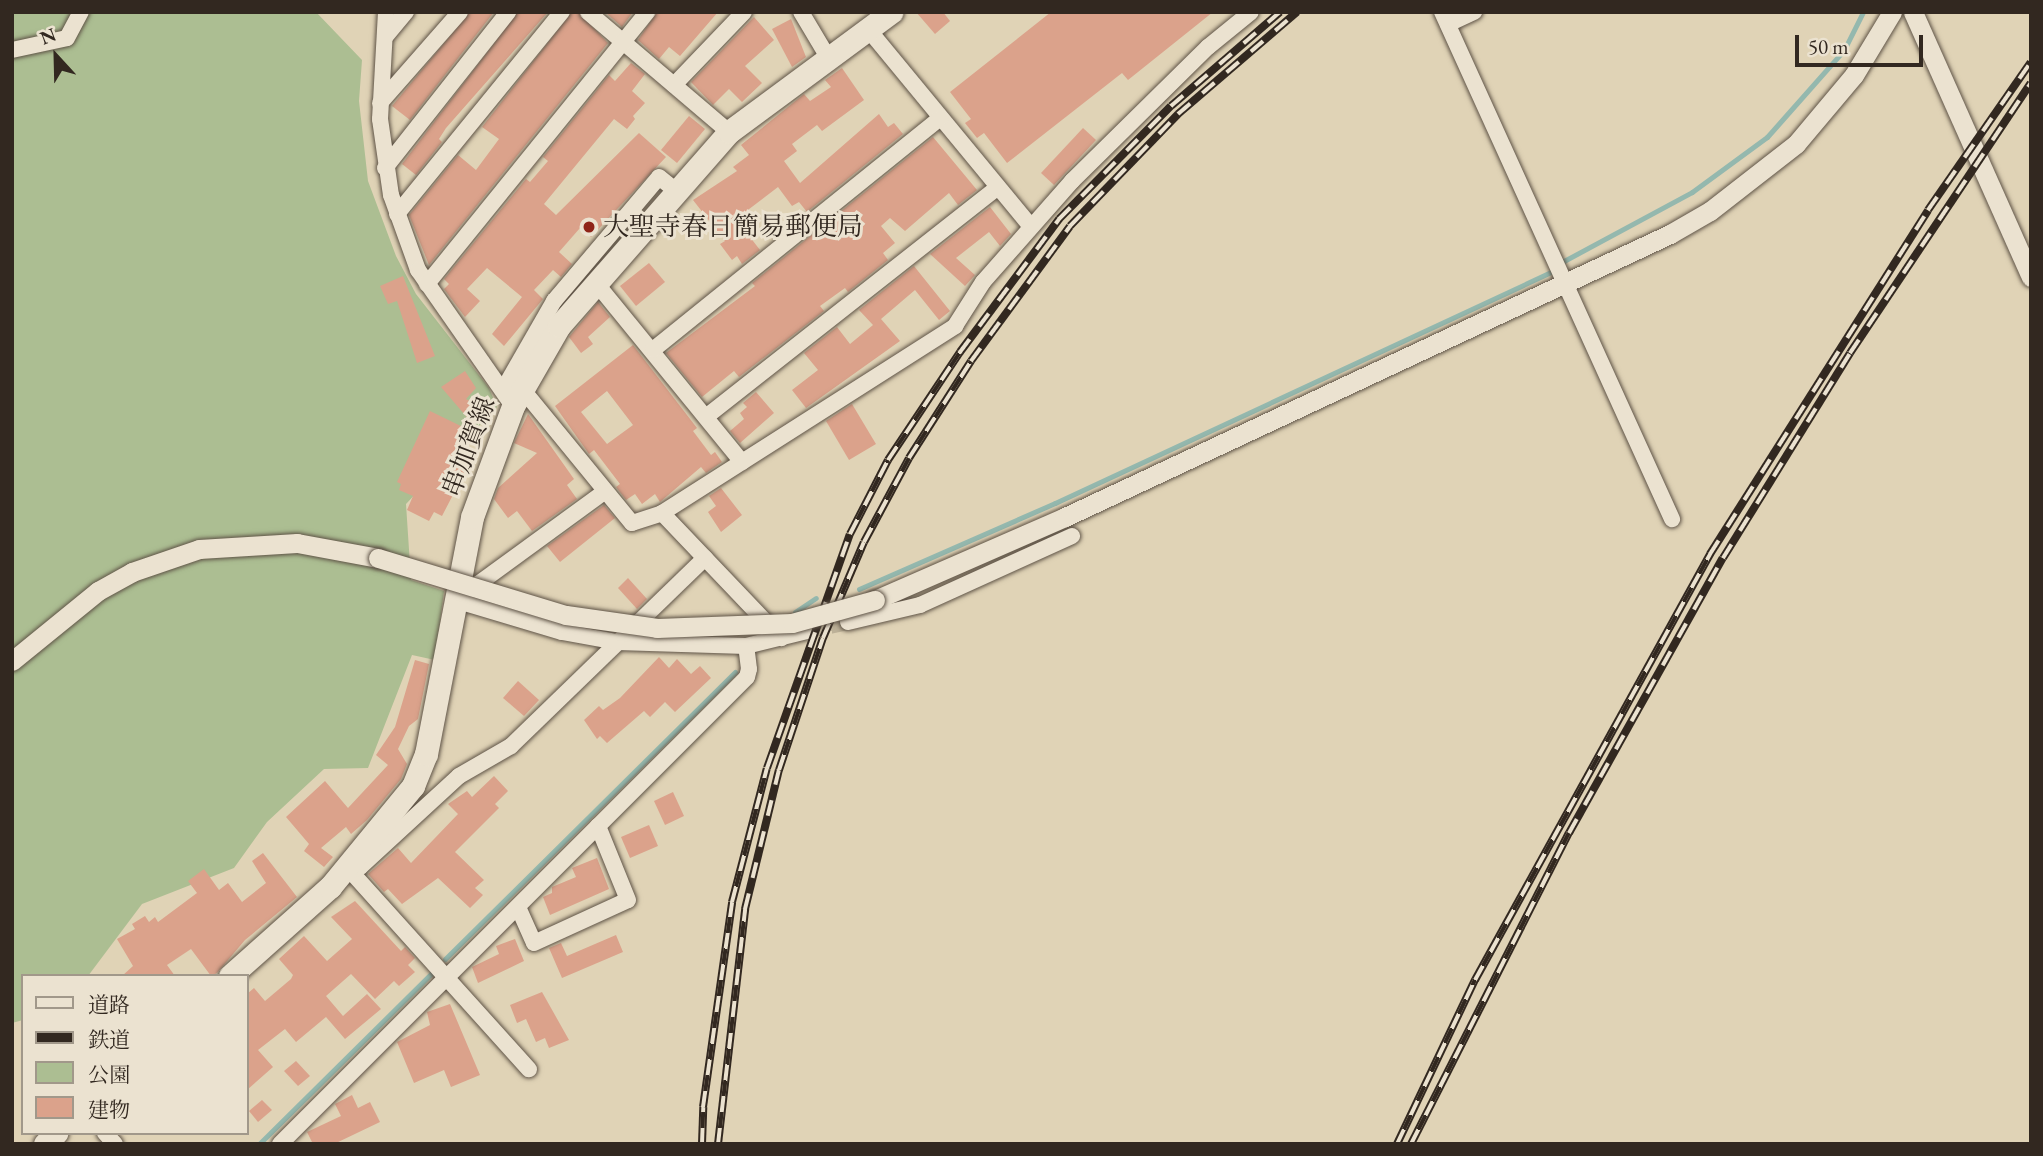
<!DOCTYPE html>
<html>
<head>
<meta charset="utf-8">
<style>
	body { margin:0 }
	#map { position:relative; width:2043px; height:1156px; overflow:hidden; background:#e0d3b6; font-family:"EB Garamond","Noto Serif JP",serif }
	div>[style] { position:absolute }
	[style*='--x'] { left:calc(var(--x)*1px); top:calc(var(--y)*1px); width:calc(var(--w)*1px); rotate:calc(var(--a)*1deg) }
	.green>* { inset:0; background:#acbe92 }
	.stream>* { height:5px; margin:-2.5px; padding:0 2.5px; transform-origin:2.5px; border-radius:2.5px; background:#94b8ae }
	.building>* { inset:0; background:#dba28b }
	.minor-tunnel>* { height:16px; margin-top:-8px; transform-origin:0; background:repeating-linear-gradient(90deg,#bdb198 0 16px,transparent 0 24px) }
	.roads { filter:drop-shadow(0 0 2px #5e5346) drop-shadow(0 0 2px #5e5346) }
	.minor>* { height:16px; margin:-8px; padding:0 8px; transform-origin:8px; border-radius:8px; background:#ebe2d0 }
	.tertiary>* { height:19px; margin:-9.5px; padding:0 9.5px; transform-origin:9.5px; border-radius:9.5px; background:#ebe2d0 }
	.secondary>* { height:23px; margin:-11.5px; padding:0 11.5px; transform-origin:11.5px; border-radius:11.5px; background:#ebe2d0 }
	.rail>* { height:8px; margin-top:-4px; transform-origin:0; background:repeating-linear-gradient(90deg,#ebe2d0 0 16px,#322820 0 32px); box-sizing:border-box; border-block:2px solid #322820 }
	.bridges { filter:drop-shadow(0 0 2px #5e5346) drop-shadow(0 0 2px #5e5346) }
	.tertiary-bridge>* { height:19px; margin:-9.5px; padding:0 9.5px; transform-origin:9.5px; border-radius:9.5px; background:#ebe2d0 }
	.dots>* { width:19px; height:19px; translate:-50% -50%; box-sizing:border-box; border:4px solid #ebe2d0; border-radius:50% }
	span { translate:-50% -50%; white-space:nowrap; text-align:center; line-height:1.15; -webkit-text-stroke:6px #ebe2d0; paint-order:stroke }
	.poi-label { font-size:26px; color:#322820 }
	.left { translate:0 -50%; text-align:left }
	.street-label { font-size:26px; color:#322820 }
	.frame { position:absolute; inset:0; border:14px solid #322820; pointer-events:none }
	.legend { position:absolute; left:21px; top:974px; width:228px; height:161px; box-sizing:border-box; background:#ebe2d0; border:2px solid #a1988a; margin:0; padding:9px 12px; list-style:none; font-size:21px; color:#322820 }
	.legend li { display:flex; align-items:center; gap:14px; height:35px }
	.legend b { width:35px; border:2px solid #a1988a }
	.north { position:absolute; left:21px; top:21px; width:70px; height:70px; -webkit-text-stroke:5px #ebe2d0; paint-order:stroke; rotate:338deg; font-size:19px; font-weight:700; line-height:28px; text-align:center; color:#322820 }
	.north::after { content:''; display:block; margin:auto; width:24px; height:32px; background:#322820; clip-path:polygon(50% 0,100% 100%,50% 72%,0 100%) }
	.scale { position:absolute; left:1795px; top:35px; width:128px; height:32px; box-sizing:border-box; border:4px solid #322820; border-top:0; padding-left:9px; font-size:21px; line-height:24px; white-space:nowrap; color:#322820; -webkit-text-stroke:5px #ebe2d0; paint-order:stroke }
</style>
</head>
<body>
<div id="map">
	<div class="green">
		<div style="clip-path:polygon(12px 12px,316px 12px,362px 60px,359px 101px,368px 181px,396px 256px,416px 294px,489px 388px,497px 407px,406px 504px,411px 580px,444px 591px,435px 660px,412px 655px,368px 768px,324px 769px,267px 822px,234px 868px,142px 904px,88px 976px,23px 976px,23px 1020px,12px 1023px)"></div>
	</div>
	<div class="stream">
		<div style="--x:1562;--y:262;--w:148;--a:-28.3"></div>
		<div style="--x:1692;--y:192;--w:93;--a:-36.3"></div>
		<div style="--x:1767;--y:137;--w:116;--a:-48.5"></div>
		<div style="--x:1844;--y:50;--w:42;--a:-63.4"></div>
		<div style="--x:859;--y:589;--w:214;--a:-23.7"></div>
		<div style="--x:1055;--y:503;--w:547;--a:-24.97"></div>
		<div style="--x:795;--y:612;--w:25;--a:-34"></div>
		<div style="--x:445;--y:959;--w:408;--a:-44.7"></div>
		<div style="--x:259;--y:1144;--w:243;--a:-44.7"></div>
	</div>
	<div class="building">
		<div style="clip-path:polygon(470px 12px,494px 12px,410px 120px,392px 106px)"></div>
		<div style="clip-path:polygon(518px 12px,548px 12px,446px 128px,439px 139px,442px 142px,416px 175px,402px 164px)"></div>
		<div style="clip-path:polygon(572px 12px,578px 12px,608px 43px,429px 265px,409px 215px,458px 155px,476px 170px,499px 139px,482px 127px)"></div>
		<div style="clip-path:polygon(605px 12px,633px 12px,622px 27px)"></div>
		<div style="clip-path:polygon(657px 12px,718px 12px,680px 56px,669px 47px,659px 59px,638px 40px)"></div>
		<div style="clip-path:polygon(916px 12px,943px 12px,950px 21px,935px 34px)"></div>
		<div style="clip-path:polygon(1051px 12px,1213px 12px,1128px 80px,1122px 73px,1007px 163px,984px 133px,977px 138px,965px 123px,971px 119px,950px 92px)"></div>
		<div style="clip-path:polygon(754px 17px,774px 40px,745px 66px,762px 83px,742px 102px,729px 89px,713px 105px,691px 82px)"></div>
		<div style="clip-path:polygon(791px 19px,806px 57px,792px 67px,772px 29px)"></div>
		<div style="clip-path:polygon(631px 63px,645px 74px,632px 91px,645px 103px,633px 116px,635px 119px,627px 129px,614px 119px,544px 204px,556px 215px,639px 133px,666px 157px,591px 237px,580px 228px,559px 252px,572px 264px,561px 277px,553px 270px,534px 290px,543px 299px,504px 346px,492px 334px,522px 297px,487px 268px,467px 289px,480px 301px,465px 317px,444px 289px,449px 284px,444px 279px,526px 179px,530px 182px,548px 161px,543px 157px,609px 75px,615px 81px)"></div>
		<div style="clip-path:polygon(842px 68px,864px 100px,822px 131px,817px 125px,792px 144px,797px 151px,784px 161px,800px 183px,879px 114px,888px 127px,894px 123px,903px 134px,807px 212px,799px 202px,792px 206px,778px 187px,736px 219px,760px 250px,742px 264px,737px 256px,732px 260px,720px 244px,725px 241px,693px 200px,737px 171px,733px 167px,749px 155px,741px 145px,804px 94px,810px 101px,831px 87px,825px 80px)"></div>
		<div style="clip-path:polygon(689px 116px,705px 129px,677px 163px,661px 150px)"></div>
		<div style="clip-path:polygon(1083px 128px,1096px 140px,1054px 185px,1041px 173px)"></div>
		<div style="clip-path:polygon(933px 137px,977px 190px,958px 205px,949px 193px,905px 231px,890px 218px,881px 226px,895px 243px,883px 253px,888px 260px,848px 292px,845px 288px,820px 306px,824px 311px,739px 377px,734px 371px,702px 397px,666px 353px,755px 286px,752px 283px)"></div>
		<div style="clip-path:polygon(990px 207px,1011px 234px,1000px 246px,989px 232px,956px 258px,975px 275px,965px 286px,930px 254px)"></div>
		<div style="clip-path:polygon(649px 263px,665px 282px,636px 306px,620px 286px)"></div>
		<div style="clip-path:polygon(914px 266px,950px 311px,939px 320px,915px 290px,881px 319px,900px 341px,806px 408px,792px 390px,818px 370px,804px 353px,837px 327px,850px 344px,873px 325px,859px 310px)"></div>
		<div style="clip-path:polygon(403px 276px,435px 356px,417px 363px,397px 301px,388px 304px,380px 286px)"></div>
		<div style="clip-path:polygon(598px 302px,610px 317px,588px 337px,593px 344px,581px 353px,569px 337px)"></div>
		<div style="clip-path:polygon(evenodd,633px 345px,697px 428px,693px 431px,711px 455px,715px 452px,722px 462px,706px 473px,701px 467px,660px 502px,655px 494px,642px 504px,635px 494px,626px 500px,616px 487px,620px 484px,594px 450px,589px 454px,555px 406px,633px 345px,607px 391px,633px 425px,607px 444px,581px 412px,607px 391px)"></div>
		<div style="clip-path:polygon(465px 371px,476px 388px,466px 399px,487px 410px,481px 422px,473px 417px,471px 422px,441px 387px)"></div>
		<div style="clip-path:polygon(756px 392px,774px 413px,740px 443px,730px 431px,744px 419px,740px 413px,747px 407px,743px 403px)"></div>
		<div style="clip-path:polygon(852px 404px,876px 444px,849px 460px,826px 421px)"></div>
		<div style="clip-path:polygon(430px 411px,467px 429px,454px 455px,470px 462px,442px 516px,434px 512px,429px 521px,407px 510px,413px 496px,399px 490px,401px 484px,397px 482px)"></div>
		<div style="clip-path:polygon(528px 414px,574px 479px,567px 485px,577px 499px,532px 531px,517px 511px,508px 518px,494px 499px,498px 488px,537px 453px,514px 443px)"></div>
		<div style="clip-path:polygon(721px 488px,742px 515px,721px 532px,708px 512px,716px 506px,709px 496px)"></div>
		<div style="clip-path:polygon(604px 505px,615px 518px,560px 562px,547px 546px)"></div>
		<div style="clip-path:polygon(628px 578px,647px 599px,637px 609px,618px 588px)"></div>
		<div style="clip-path:polygon(659px 657px,669px 668px,677px 659px,691px 674px,700px 666px,711px 678px,675px 712px,665px 702px,650px 717px,644px 711px,607px 743px,600px 736px,597px 739px,584px 720px,599px 706px,603px 710px,620px 698px)"></div>
		<div style="clip-path:polygon(415px 660px,429px 664px,418px 719px,409px 726px,398px 749px,407px 764px,401px 779px,367px 820px,351px 834px,346px 827px,321px 848px,333px 857px,324px 867px,304px 851px,309px 844px,286px 817px,325px 781px,348px 808px,388px 765px,376px 755px,395px 727px)"></div>
		<div style="clip-path:polygon(518px 681px,539px 700px,524px 716px,503px 698px)"></div>
		<div style="clip-path:polygon(494px 776px,508px 791px,495px 804px,499px 808px,455px 852px,484px 880px,475px 888px,483px 895px,470px 908px,438px 878px,402px 904px,388px 889px,384px 892px,368px 874px,398px 848px,411px 863px,458px 814px,448px 804px,467px 791px,472px 797px)"></div>
		<div style="clip-path:polygon(673px 792px,684px 816px,665px 825px,654px 801px)"></div>
		<div style="clip-path:polygon(649px 825px,658px 846px,630px 858px,621px 837px)"></div>
		<div style="clip-path:polygon(263px 853px,297px 897px,245px 940px,217px 973px,211px 976px,191px 949px,167px 965px,175px 976px,122px 976px,133px 966px,117px 939px,135px 929px,132px 924px,145px 916px,149px 922px,155px 917px,158px 922px,197px 893px,188px 881px,204px 869px,219px 890px,228px 883px,242px 902px,266px 883px,252px 861px)"></div>
		<div style="clip-path:polygon(597px 858px,609px 889px,550px 915px,543px 897px,552px 893px,552px 887px,576px 877px,572px 868px)"></div>
		<div style="clip-path:polygon(355px 901px,401px 951px,405px 947px,415px 958px,408px 965px,415px 972px,399px 986px,394px 981px,375px 999px,351px 974px,326px 996px,343px 1016px,367px 994px,381px 1009px,345px 1039px,326px 1017px,296px 1042px,285px 1029px,258px 1050px,273px 1067px,247px 1090px,247px 994px,254px 988px,265px 1001px,291px 979px,293px 975px,279px 959px,304px 936px,327px 961px,352px 939px,331px 917px)"></div>
		<div style="clip-path:polygon(616px 935px,623px 952px,562px 978px,549px 948px,561px 943px,567px 956px)"></div>
		<div style="clip-path:polygon(515px 939px,524px 961px,478px 983px,472px 967px,499px 954px,496px 946px)"></div>
		<div style="clip-path:polygon(542px 992px,569px 1040px,549px 1048px,545px 1038px,536px 1042px,526px 1019px,517px 1023px,510px 1005px)"></div>
		<div style="clip-path:polygon(450px 1004px,480px 1075px,451px 1087px,444px 1070px,414px 1083px,397px 1042px,430px 1025px,427px 1012px)"></div>
		<div style="clip-path:polygon(296px 1061px,310px 1076px,298px 1086px,284px 1071px)"></div>
		<div style="clip-path:polygon(352px 1095px,358px 1108px,370px 1102px,380px 1122px,334px 1144px,313px 1144px,307px 1132px,341px 1116px,335px 1104px)"></div>
		<div style="clip-path:polygon(262px 1100px,272px 1110px,258px 1122px,249px 1111px)"></div>
	</div>
	<div class="minor-tunnel">
		<div style="--x:807;--y:631;--w:42;--a:-12.4"></div>
	</div>
	<div class="roads">
		<div class="minor">
			<div style="--x:386;--y:12;--w:107;--a:93.2"></div>
			<div style="--x:380;--y:119;--w:77;--a:81.8"></div>
			<div style="--x:391;--y:195;--w:80;--a:70.2"></div>
			<div style="--x:418;--y:270;--w:166;--a:55.1"></div>
			<div style="--x:588;--y:12;--w:185;--a:40.4"></div>
			<div style="--x:801;--y:12;--w:55;--a:59.2"></div>
			<div style="--x:1442;--y:12;--w:557;--a:65.6"></div>
			<div style="--x:1448;--y:24;--w:29;--a:-25"></div>
			<div style="--x:868;--y:29;--w:256;--a:50.5"></div>
			<div style="--x:385;--y:37;--w:33;--a:-50"></div>
			<div style="--x:12;--y:50;--w:56;--a:-12.3"></div>
			<div style="--x:67;--y:38;--w:30;--a:-62"></div>
			<div style="--x:674;--y:85;--w:101;--a:-46.2"></div>
			<div style="--x:380;--y:103;--w:121;--a:-48.7"></div>
			<div style="--x:385;--y:168;--w:199;--a:-51.7"></div>
			<div style="--x:397;--y:214;--w:261;--a:-50.8"></div>
			<div style="--x:596;--y:283;--w:231;--a:50.8"></div>
			<div style="--x:427;--y:284;--w:350;--a:-51"></div>
			<div style="--x:654;--y:349;--w:368;--a:-38.9"></div>
			<div style="--x:503;--y:390;--w:103;--a:-60.2"></div>
			<div style="--x:554;--y:301;--w:162;--a:-49.7"></div>
			<div style="--x:659;--y:177;--w:19;--a:39"></div>
			<div style="--x:523;--y:390;--w:172;--a:50.7"></div>
			<div style="--x:632;--y:523;--w:32;--a:-18"></div>
			<div style="--x:662;--y:513;--w:348;--a:-32.5"></div>
			<div style="--x:955;--y:326;--w:52;--a:-57.5"></div>
			<div style="--x:983;--y:282;--w:135;--a:-48.6"></div>
			<div style="--x:1072;--y:181;--w:191;--a:-44.6"></div>
			<div style="--x:1208;--y:47;--w:55;--a:-39.1"></div>
			<div style="--x:707;--y:416;--w:370;--a:-38.2"></div>
			<div style="--x:662;--y:513;--w:173;--a:46.4"></div>
			<div style="--x:467;--y:592;--w:170;--a:-36.1"></div>
			<div style="--x:848;--y:622;--w:74;--a:-13.3"></div>
			<div style="--x:920;--y:605;--w:167;--a:-24.4"></div>
			<div style="--x:746;--y:646;--w:63;--a:-13.8"></div>
			<div style="--x:345;--y:865;--w:275;--a:48"></div>
			<div style="--x:350;--y:871;--w:11;--a:-22"></div>
			<div style="--x:360;--y:867;--w:134;--a:-42.6"></div>
			<div style="--x:459;--y:776;--w:60;--a:-30"></div>
			<div style="--x:511;--y:746;--w:270;--a:-44.1"></div>
			<div style="--x:518;--y:907;--w:39;--a:66"></div>
			<div style="--x:534;--y:943;--w:103;--a:-24.6"></div>
			<div style="--x:628;--y:900;--w:80;--a:-112.1"></div>
			<div style="--x:105;--y:1133;--w:15;--a:48"></div>
			<div style="--x:280;--y:1144;--w:660;--a:-45"></div>
			<div style="--x:747;--y:677;--w:8;--a:-76"></div>
			<div style="--x:749;--y:669;--w:23;--a:-97"></div>
			<div style="--x:746;--y:646;--w:129;--a:-178.2"></div>
			<div style="--x:617;--y:642;--w:56;--a:-169.7"></div>
			<div style="--x:562;--y:632;--w:109;--a:-163.4"></div>
		</div>
		<div class="tertiary">
			<div style="--x:1913;--y:12;--w:290;--a:66"></div>
			<div style="--x:875;--y:600;--w:207;--a:-23.6"></div>
			<div style="--x:1065;--y:517;--w:668;--a:-25.07"></div>
			<div style="--x:1670;--y:234;--w:46;--a:-29.9"></div>
			<div style="--x:1710;--y:211;--w:109;--a:-37.9"></div>
			<div style="--x:1796;--y:144;--w:90;--a:-50"></div>
			<div style="--x:1854;--y:75;--w:74;--a:-58.9"></div>
			<div style="--x:12;--y:661;--w:111;--a:-39.1"></div>
			<div style="--x:98;--y:591;--w:39;--a:-29"></div>
			<div style="--x:132;--y:572;--w:71;--a:-18.9"></div>
			<div style="--x:199;--y:549;--w:98;--a:-3.5"></div>
			<div style="--x:297;--y:543;--w:82;--a:10.5"></div>
		</div>
		<div class="secondary">
			<div style="--x:230;--y:976;--w:134;--a:-41.7"></div>
			<div style="--x:330;--y:887;--w:131;--a:-50.6"></div>
			<div style="--x:413;--y:786;--w:35;--a:-68"></div>
			<div style="--x:426;--y:754;--w:241;--a:-79"></div>
			<div style="--x:472;--y:517;--w:118;--a:-69.7"></div>
			<div style="--x:513;--y:406;--w:92;--a:-60.1"></div>
			<div style="--x:559;--y:326;--w:258;--a:-48.8"></div>
			<div style="--x:729;--y:132;--w:202;--a:-36.5"></div>
			<div style="--x:45;--y:1144;--w:16;--a:-45"></div>
		</div>
	</div>
	<div class="rail">
		<div style="--x:702;--y:1144;--w:37;--a:-88"></div>
		<div style="--x:703;--y:1107;--w:207;--a:-81.9"></div>
		<div style="--x:732;--y:902;--w:138;--a:-75.4"></div>
		<div style="--x:767;--y:768;--w:248;--a:-70.5"></div>
		<div style="--x:850;--y:534;--w:83;--a:-62.8"></div>
		<div style="--x:888;--y:460;--w:130;--a:-56.3"></div>
		<div style="--x:960;--y:352;--w:166;--a:-53.3"></div>
		<div style="--x:1059;--y:219;--w:159;--a:-45.3"></div>
		<div style="--x:1171;--y:106;--w:144;--a:-40.8"></div>
		<div style="--x:718;--y:1144;--w:237;--a:-83.4"></div>
		<div style="--x:745;--y:909;--w:143;--a:-76.3"></div>
		<div style="--x:779;--y:770;--w:139;--a:-71.6"></div>
		<div style="--x:823;--y:638;--w:104;--a:-66.9"></div>
		<div style="--x:864;--y:542;--w:95;--a:-61.8"></div>
		<div style="--x:909;--y:458;--w:115;--a:-57.4"></div>
		<div style="--x:971;--y:361;--w:167;--a:-53.7"></div>
		<div style="--x:1070;--y:226;--w:156;--a:-46"></div>
		<div style="--x:1178;--y:114;--w:157;--a:-40.6"></div>
		<div style="--x:1397;--y:1144;--w:182;--a:-64.6"></div>
		<div style="--x:1475;--y:980;--w:487;--a:-61.1"></div>
		<div style="--x:1710;--y:554;--w:407;--a:-57.6"></div>
		<div style="--x:1928;--y:210;--w:180;--a:-55.2"></div>
		<div style="--x:1411;--y:1144;--w:349;--a:-63.1"></div>
		<div style="--x:1569;--y:833;--w:315;--a:-60.8"></div>
		<div style="--x:1723;--y:558;--w:241;--a:-58.2"></div>
		<div style="--x:1850;--y:353;--w:325;--a:-56.2"></div>
	</div>
	<div class="bridges">
		<div class="tertiary-bridge">
			<div style="--x:378;--y:558;--w:196;--a:16.9"></div>
			<div style="--x:566;--y:615;--w:92;--a:8.1"></div>
			<div style="--x:657;--y:628;--w:135;--a:-2.1"></div>
			<div style="--x:792;--y:623;--w:86;--a:-15.5"></div>
		</div>
	</div>
	<div class="dots">
		<div style="left:589px;top:227px;background:#8f2418"></div>
	</div>
	<div class="poi-label">
		<span class="left" style="left:603px;top:227px">大聖寺春日簡易郵便局</span>
	</div>
	<div class="street-label">
		<span style="left:469px;top:447px;rotate:-69deg">串加賀線</span>
	</div>
	<div class="frame"></div>
	<ul class="legend">
	<li><b style="height:9px;background:#ebe2d0"></b>道路</li>
	<li><b style="height:9px;background:#322820"></b>鉄道</li>
	<li><b style="height:19px;background:#acbe92"></b>公園</li>
	<li><b style="height:19px;background:#dba28b"></b>建物</li>
	</ul>
	<div class="north">N</div>
	<div class="scale">50 m</div>
</div>
</body>
</html>
